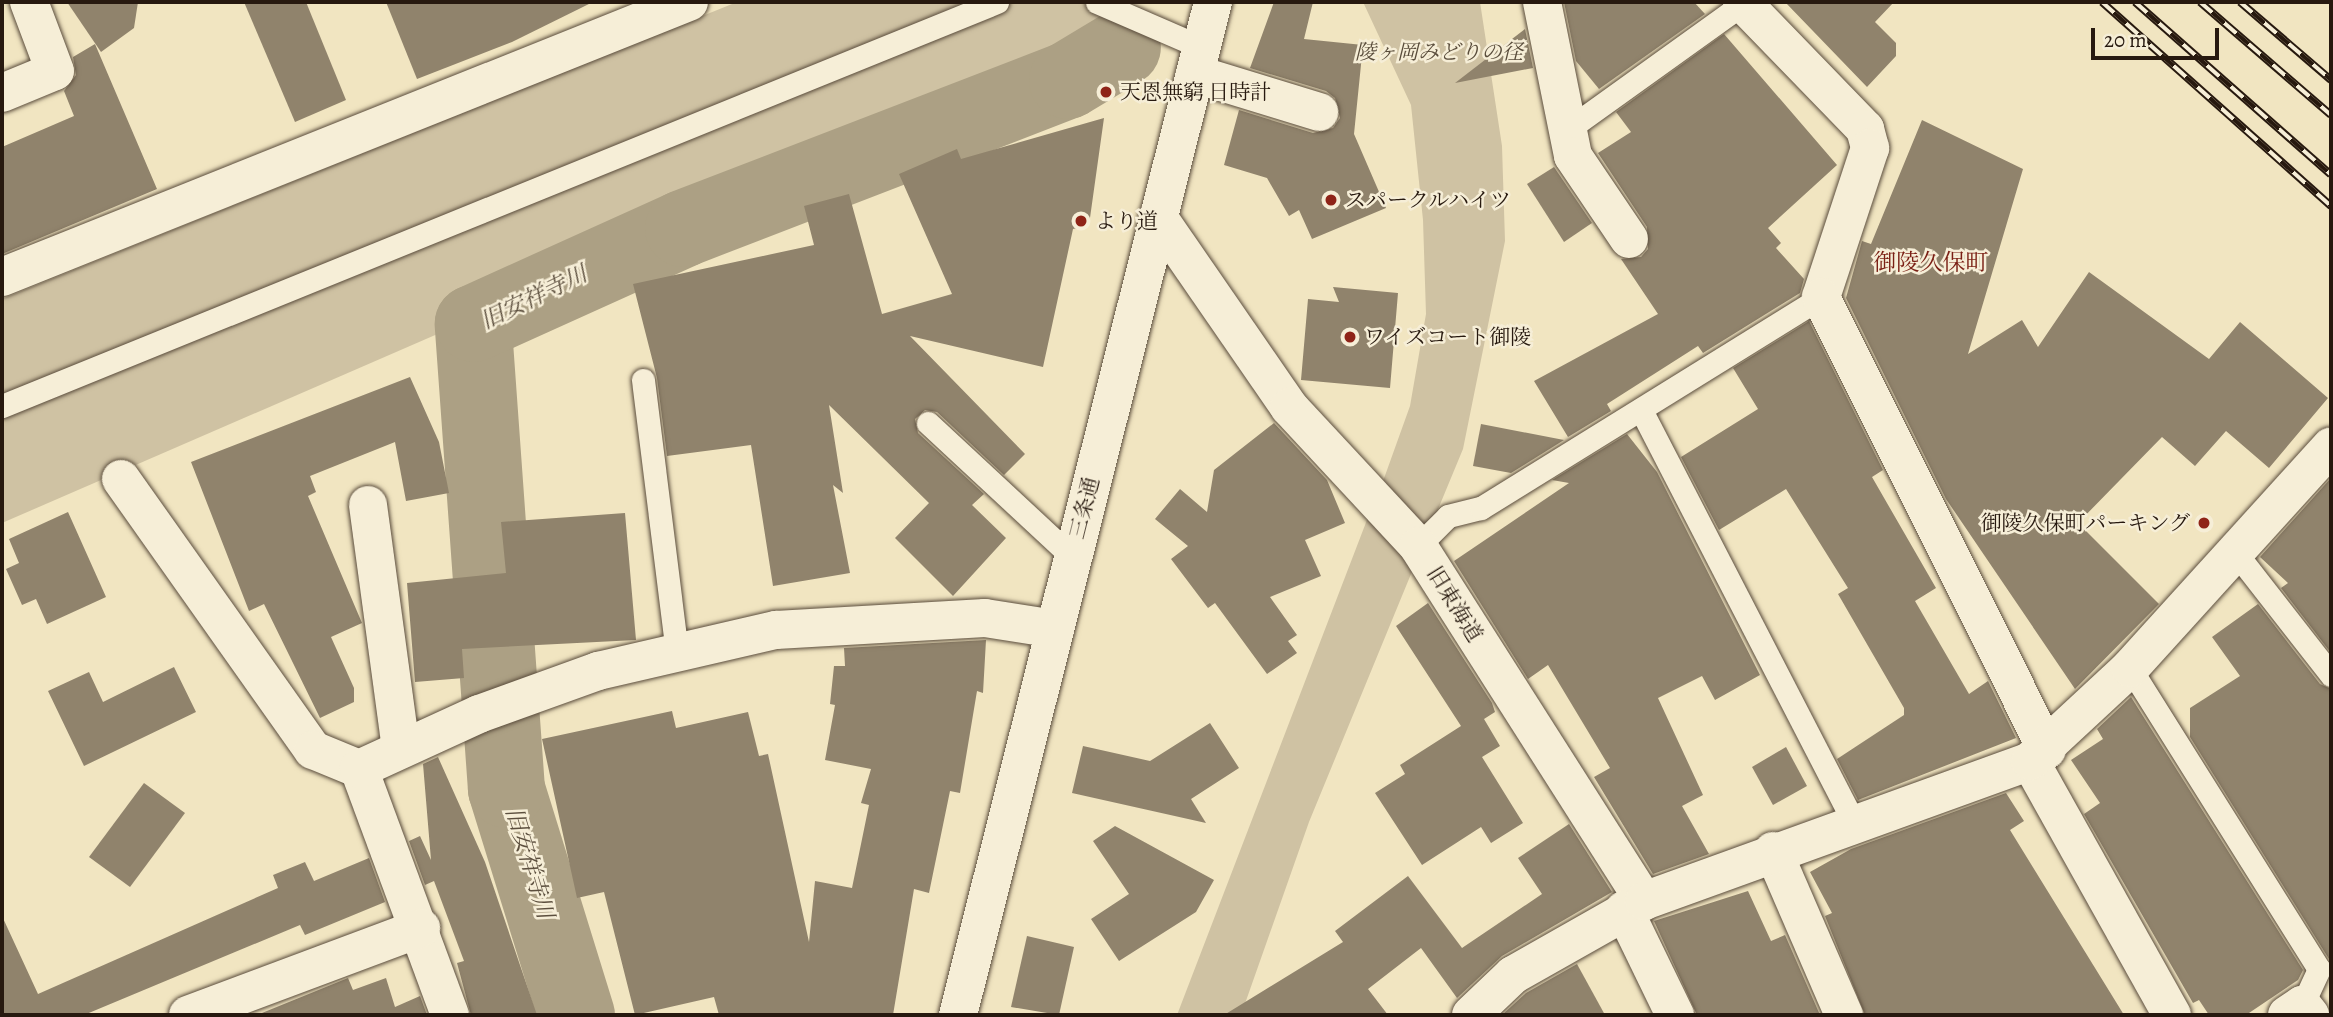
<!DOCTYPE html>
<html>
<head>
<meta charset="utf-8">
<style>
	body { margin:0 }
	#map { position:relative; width:2333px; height:1017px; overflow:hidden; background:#f1e5c1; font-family:Alegreya,"Noto Serif JP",serif }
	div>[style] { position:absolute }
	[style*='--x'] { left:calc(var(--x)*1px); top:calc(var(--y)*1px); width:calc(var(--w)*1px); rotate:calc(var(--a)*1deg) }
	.green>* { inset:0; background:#cfc2a3 }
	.river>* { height:77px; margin:-38.5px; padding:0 38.5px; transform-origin:38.5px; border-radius:38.5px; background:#aca084 }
	.building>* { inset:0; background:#90836c }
	.roads { filter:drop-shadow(0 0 2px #5a4c3c) drop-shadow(0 0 2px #5a4c3c) }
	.service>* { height:23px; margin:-11.5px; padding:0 11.5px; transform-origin:11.5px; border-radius:11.5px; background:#f6eed7 }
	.minor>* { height:38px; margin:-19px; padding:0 19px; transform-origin:19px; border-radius:19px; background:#f6eed7 }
	.secondary>* { height:38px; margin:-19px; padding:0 19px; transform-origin:19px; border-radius:19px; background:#f6eed7 }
	.rail>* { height:8px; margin-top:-4px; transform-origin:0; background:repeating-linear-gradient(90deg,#f6eed7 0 16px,#27190f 0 32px); box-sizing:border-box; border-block:2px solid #27190f }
	.dots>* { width:19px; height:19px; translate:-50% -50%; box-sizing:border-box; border:4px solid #f6eed7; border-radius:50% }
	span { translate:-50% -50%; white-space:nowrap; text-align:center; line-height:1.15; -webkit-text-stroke:5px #f6eed7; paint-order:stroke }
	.park-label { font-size:21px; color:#594c3b; font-style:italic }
	.poi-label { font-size:21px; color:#27190f }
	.left { translate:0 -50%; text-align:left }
	.right { translate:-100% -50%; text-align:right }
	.street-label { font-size:21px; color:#27190f }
	.neighbourhood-label { font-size:23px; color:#7a1f14 }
	.water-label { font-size:23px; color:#5c4f3e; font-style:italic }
	.frame { position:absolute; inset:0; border:4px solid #27190f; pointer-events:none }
	.scale { position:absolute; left:2091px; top:28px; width:128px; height:32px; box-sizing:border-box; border:4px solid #27190f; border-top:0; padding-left:9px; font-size:21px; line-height:24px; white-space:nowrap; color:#27190f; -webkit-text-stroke:5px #f6eed7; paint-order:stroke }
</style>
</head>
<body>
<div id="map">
	<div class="green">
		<div style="clip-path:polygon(737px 2px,1124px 2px,1113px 41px,2px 523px,2px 299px)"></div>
		<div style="clip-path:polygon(1363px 2px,1480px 2px,1502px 146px,1505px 241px,1463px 449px,1434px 519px,1425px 525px,1382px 484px,1410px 406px,1426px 314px,1423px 220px,1411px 105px)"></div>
		<div style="clip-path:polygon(1370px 512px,1418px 557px,1309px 822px,1241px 1015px,1177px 1015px)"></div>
	</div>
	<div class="river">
		<div style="--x:576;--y:1015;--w:237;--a:-107.2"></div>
		<div style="--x:506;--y:789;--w:467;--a:-94.1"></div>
		<div style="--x:473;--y:323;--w:230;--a:-24.3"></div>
		<div style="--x:683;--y:228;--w:412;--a:-21.1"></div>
		<div style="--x:1067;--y:80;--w:64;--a:-31"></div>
	</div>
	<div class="building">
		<div style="clip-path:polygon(67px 2px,138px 2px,134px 28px,101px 52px)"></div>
		<div style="clip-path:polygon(244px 2px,306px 2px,346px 100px,295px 122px)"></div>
		<div style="clip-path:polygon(386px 2px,593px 2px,512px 42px,417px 79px)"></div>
		<div style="clip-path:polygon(1274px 2px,1313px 2px,1304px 39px,1363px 45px,1354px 134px,1386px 208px,1312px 239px,1299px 210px,1289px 216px,1267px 178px,1224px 165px,1239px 110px,1313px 133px,1333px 128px,1340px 118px,1335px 98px,1326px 91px,1250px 68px)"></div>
		<div style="clip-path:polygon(1564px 2px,1694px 2px,1705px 14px,1599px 89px,1576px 61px)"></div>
		<div style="clip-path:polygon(1785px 2px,1894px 2px,1875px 22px,1896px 43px,1896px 56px,1867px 87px)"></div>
		<div style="clip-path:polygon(1525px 29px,1533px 68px,1455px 83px)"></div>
		<div style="clip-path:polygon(1724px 34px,1837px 165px,1768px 228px,1781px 243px,1776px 248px,1804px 279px,1800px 293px,1703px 353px,1698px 346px,1607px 404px,1611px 411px,1568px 437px,1534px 381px,1658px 314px,1621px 259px,1641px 257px,1648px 249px,1647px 227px,1598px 153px,1631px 132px,1616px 112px)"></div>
		<div style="clip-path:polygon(95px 44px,157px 189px,2px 254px,2px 147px,74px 116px,64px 91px,76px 75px,73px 57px)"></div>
		<div style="clip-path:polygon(1104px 118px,1089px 225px,1073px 229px,1043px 367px,910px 336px,1025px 454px,1004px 475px,937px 412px,925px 410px,915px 419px,918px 433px,984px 494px,972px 505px,1006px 538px,953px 596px,895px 538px,929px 503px,829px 405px,843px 493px,833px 485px,850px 573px,773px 586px,751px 445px,667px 456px,657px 378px,633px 284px,814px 245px,804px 206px,849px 194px,882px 314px,952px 294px,899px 174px,957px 149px,961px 159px)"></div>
		<div style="clip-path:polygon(1922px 120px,2023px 169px,1968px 354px,2022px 320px,2038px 347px,2089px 272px,2209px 359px,2240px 322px,2328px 398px,2269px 468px,2226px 431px,2195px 466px,2162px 437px,2078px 523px,2159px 604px,2075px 689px,1946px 499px,1846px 298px,1862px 241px,1871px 244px)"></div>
		<div style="clip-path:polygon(1554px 167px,1592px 223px,1564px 242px,1527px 184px)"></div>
		<div style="clip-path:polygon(1333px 287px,1398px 293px,1390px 388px,1301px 380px,1308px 299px,1339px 302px)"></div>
		<div style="clip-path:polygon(1809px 321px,1883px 470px,1872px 477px,1936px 588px,1915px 601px,1969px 694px,1988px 681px,2016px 738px,1858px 800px,1837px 759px,1904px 715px,1904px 708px,1838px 594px,1848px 588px,1786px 489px,1719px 530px,1681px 457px,1758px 409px,1733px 368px)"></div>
		<div style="clip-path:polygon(410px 377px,439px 442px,449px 493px,406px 501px,395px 442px,310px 476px,316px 492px,308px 496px,362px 623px,331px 637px,354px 688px,354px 702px,320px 718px,264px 604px,249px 611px,191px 462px)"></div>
		<div style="clip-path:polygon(1274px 423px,1327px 480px,1345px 523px,1305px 540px,1321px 576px,1270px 597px,1297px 635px,1288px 641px,1297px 653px,1267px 674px,1215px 603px,1208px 608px,1171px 559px,1188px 546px,1155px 519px,1180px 489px,1207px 512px,1214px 470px)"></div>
		<div style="clip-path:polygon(1481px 424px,1564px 440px,1511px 473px,1473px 466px)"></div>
		<div style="clip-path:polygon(1627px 434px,1657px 472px,1760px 675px,1715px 700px,1702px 676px,1658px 698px,1703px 795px,1682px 806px,1709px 854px,1653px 874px,1594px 777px,1610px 768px,1548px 665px,1528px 679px,1454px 561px,1569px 483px,1552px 480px)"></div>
		<div style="clip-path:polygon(2331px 478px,2331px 653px,2281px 588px,2288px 583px,2260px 557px)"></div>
		<div style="clip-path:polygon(68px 512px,106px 597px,47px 624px,36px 599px,22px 605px,6px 569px,19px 563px,9px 539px)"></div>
		<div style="clip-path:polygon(625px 513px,636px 640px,462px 649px,464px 678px,415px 682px,407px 583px,506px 573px,501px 522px)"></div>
		<div style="clip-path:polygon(1428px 603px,1492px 703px,1495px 712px,1484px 719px,1500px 746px,1482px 757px,1523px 823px,1491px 843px,1481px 827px,1422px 865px,1375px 793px,1405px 774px,1400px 765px,1461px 726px,1396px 626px)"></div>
		<div style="clip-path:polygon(2258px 604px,2320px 684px,2331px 689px,2329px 959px,2190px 737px,2190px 708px,2240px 676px,2212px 637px)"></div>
		<div style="clip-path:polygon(986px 640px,983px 693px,977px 691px,960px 793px,950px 791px,929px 893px,914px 889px,893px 1015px,719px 1015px,714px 997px,635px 1015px,604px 892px,577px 898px,542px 739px,672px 711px,676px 728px,748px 712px,759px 756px,768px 754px,809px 942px,815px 881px,852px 888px,869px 805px,861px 803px,871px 769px,825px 760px,835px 705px,830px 704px,834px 666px,845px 666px,844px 648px)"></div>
		<div style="clip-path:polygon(174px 667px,196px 712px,84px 766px,48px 691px,89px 672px,103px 702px)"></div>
		<div style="clip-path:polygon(2131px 697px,2303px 970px,2298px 980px,2246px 1015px,2209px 1015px,2199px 1000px,2193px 1003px,2084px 814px,2100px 803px,2071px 760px,2103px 739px,2097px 729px)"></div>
		<div style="clip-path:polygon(1210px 723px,1239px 768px,1191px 799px,1206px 823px,1072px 793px,1083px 746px,1150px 761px)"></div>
		<div style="clip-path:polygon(1786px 747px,1807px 786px,1773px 805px,1752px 767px)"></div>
		<div style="clip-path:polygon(438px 757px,485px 862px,537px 1015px,471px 1015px,457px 963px,464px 961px,434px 881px,425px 885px,409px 841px,420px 836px,431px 860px,423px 764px)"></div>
		<div style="clip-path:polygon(144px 783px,185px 813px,130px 887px,89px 857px)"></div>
		<div style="clip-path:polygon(2006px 793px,2024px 821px,2010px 830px,2124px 1015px,1865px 1015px,1825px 916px,1832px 913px,1810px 872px,1851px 849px)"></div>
		<div style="clip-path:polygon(1569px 824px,1612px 892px,1502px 956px,1457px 998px,1421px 948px,1368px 989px,1388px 1015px,1224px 1015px,1343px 942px,1335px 931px,1408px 876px,1462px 948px,1542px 894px,1518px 858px)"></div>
		<div style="clip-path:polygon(1115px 826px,1214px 880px,1196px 912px,1119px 961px,1091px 919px,1129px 894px,1093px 841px)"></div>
		<div style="clip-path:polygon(369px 858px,385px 902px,305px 935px,300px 925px,84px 1015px,2px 1015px,2px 916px,38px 994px,278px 888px,273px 875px,305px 862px,314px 881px)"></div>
		<div style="clip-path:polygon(1748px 891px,1771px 941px,1785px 935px,1820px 1015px,1697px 1015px,1654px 921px)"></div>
		<div style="clip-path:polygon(1027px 936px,1074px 947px,1059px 1015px,1011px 1007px)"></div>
		<div style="clip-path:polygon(1577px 964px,1605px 1015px,1502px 1015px,1526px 993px)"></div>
		<div style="clip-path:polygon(348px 978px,353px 990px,386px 978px,395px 1007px,420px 996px,427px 1015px,257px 1015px)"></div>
	</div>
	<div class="roads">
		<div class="service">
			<div style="--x:1097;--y:2;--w:113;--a:23.4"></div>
			<div style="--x:1567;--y:130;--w:218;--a:-35.7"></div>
			<div style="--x:643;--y:380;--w:274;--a:82.9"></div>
			<div style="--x:2;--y:406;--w:1074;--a:-22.1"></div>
			<div style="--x:1641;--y:410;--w:462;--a:62.7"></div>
			<div style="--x:928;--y:423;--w:197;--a:42.9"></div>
			<div style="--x:1418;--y:546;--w:42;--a:-45"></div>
			<div style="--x:1448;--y:516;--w:34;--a:-14"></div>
			<div style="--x:1481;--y:508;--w:400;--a:-31.8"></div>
			<div style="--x:2235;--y:552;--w:156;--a:52"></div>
			<div style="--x:2130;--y:668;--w:355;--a:57.9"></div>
			<div style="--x:2319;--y:969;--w:40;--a:115"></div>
		</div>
		<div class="minor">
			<div style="--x:1542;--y:2;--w:157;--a:78.6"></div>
			<div style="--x:1573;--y:156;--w:100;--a:56"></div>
			<div style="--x:1742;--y:2;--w:177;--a:45.9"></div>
			<div style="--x:1865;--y:129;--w:20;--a:75"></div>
			<div style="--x:1870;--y:148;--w:157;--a:108.2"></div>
			<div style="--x:1821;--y:297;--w:506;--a:63.49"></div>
			<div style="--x:1195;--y:74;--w:130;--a:17"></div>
			<div style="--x:2;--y:93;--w:57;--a:-22.5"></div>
			<div style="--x:55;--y:71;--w:74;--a:-110.6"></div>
			<div style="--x:1158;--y:217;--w:231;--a:55.4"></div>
			<div style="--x:1289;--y:407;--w:190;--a:47.1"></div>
			<div style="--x:1418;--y:546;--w:421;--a:57.5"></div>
			<div style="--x:2;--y:277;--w:740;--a:-21.82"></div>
			<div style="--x:121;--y:479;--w:332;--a:54.7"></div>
			<div style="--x:313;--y:750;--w:50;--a:22.4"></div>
			<div style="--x:359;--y:769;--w:262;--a:69.7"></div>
			<div style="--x:368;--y:505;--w:246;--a:82.3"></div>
			<div style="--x:2030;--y:761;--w:291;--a:60.8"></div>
			<div style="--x:359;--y:769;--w:132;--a:-24.6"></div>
			<div style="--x:479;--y:714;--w:127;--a:-19.9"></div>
			<div style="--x:598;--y:671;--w:183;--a:-13"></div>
			<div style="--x:776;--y:630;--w:209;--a:-3.3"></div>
			<div style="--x:985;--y:618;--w:71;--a:8.9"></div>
			<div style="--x:1773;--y:851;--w:179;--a:66.6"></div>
			<div style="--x:1624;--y:910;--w:117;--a:64.1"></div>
			<div style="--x:188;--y:1015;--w:249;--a:-20.5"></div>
			<div style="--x:1471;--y:1015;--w:58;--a:-43.6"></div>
			<div style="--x:1513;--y:975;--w:150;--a:-29.5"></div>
			<div style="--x:1644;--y:901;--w:411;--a:-19.9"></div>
			<div style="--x:2030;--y:761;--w:137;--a:-42.9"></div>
			<div style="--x:2130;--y:668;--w:299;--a:-47.8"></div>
			<div style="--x:2287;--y:1015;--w:18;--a:-34"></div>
			<div style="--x:2302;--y:1005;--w:13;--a:51"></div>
		</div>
		<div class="secondary">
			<div style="--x:958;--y:1015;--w:1045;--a:-75.87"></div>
		</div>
	</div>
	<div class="rail">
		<div style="--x:2102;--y:2;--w:307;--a:41.7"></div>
		<div style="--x:2135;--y:2;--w:261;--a:41.4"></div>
		<div style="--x:2200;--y:2;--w:173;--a:40.8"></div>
		<div style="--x:2240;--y:2;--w:120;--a:40.6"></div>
	</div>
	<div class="dots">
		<div style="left:1106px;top:92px;background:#8f2418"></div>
		<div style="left:1331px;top:200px;background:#8f2418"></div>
		<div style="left:1081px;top:221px;background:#8f2418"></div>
		<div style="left:1350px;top:337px;background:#8f2418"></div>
		<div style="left:2204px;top:523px;background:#8f2418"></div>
	</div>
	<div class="park-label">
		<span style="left:1439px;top:52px">陵ヶ岡みどりの径</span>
	</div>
	<div class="poi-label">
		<span class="left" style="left:1120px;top:92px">天恩無窮 日時計</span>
		<span class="left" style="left:1345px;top:200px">スパークルハイツ</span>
		<span class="left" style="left:1095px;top:221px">より道</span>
		<span class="left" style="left:1364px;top:337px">ワイズコート御陵</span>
		<span class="right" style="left:2190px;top:523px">御陵久保町パーキング</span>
	</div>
	<div class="street-label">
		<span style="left:1084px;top:508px;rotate:-76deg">三条通</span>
		<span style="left:1455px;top:604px;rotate:58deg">旧東海道</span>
	</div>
	<div class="neighbourhood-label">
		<span style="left:1931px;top:263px">御陵久保町</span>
	</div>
	<div class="water-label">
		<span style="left:534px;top:298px;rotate:-26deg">旧安祥寺川</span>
		<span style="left:529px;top:863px;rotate:73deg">旧安祥寺川</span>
	</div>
	<div class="frame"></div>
	<div class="scale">20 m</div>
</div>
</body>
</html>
